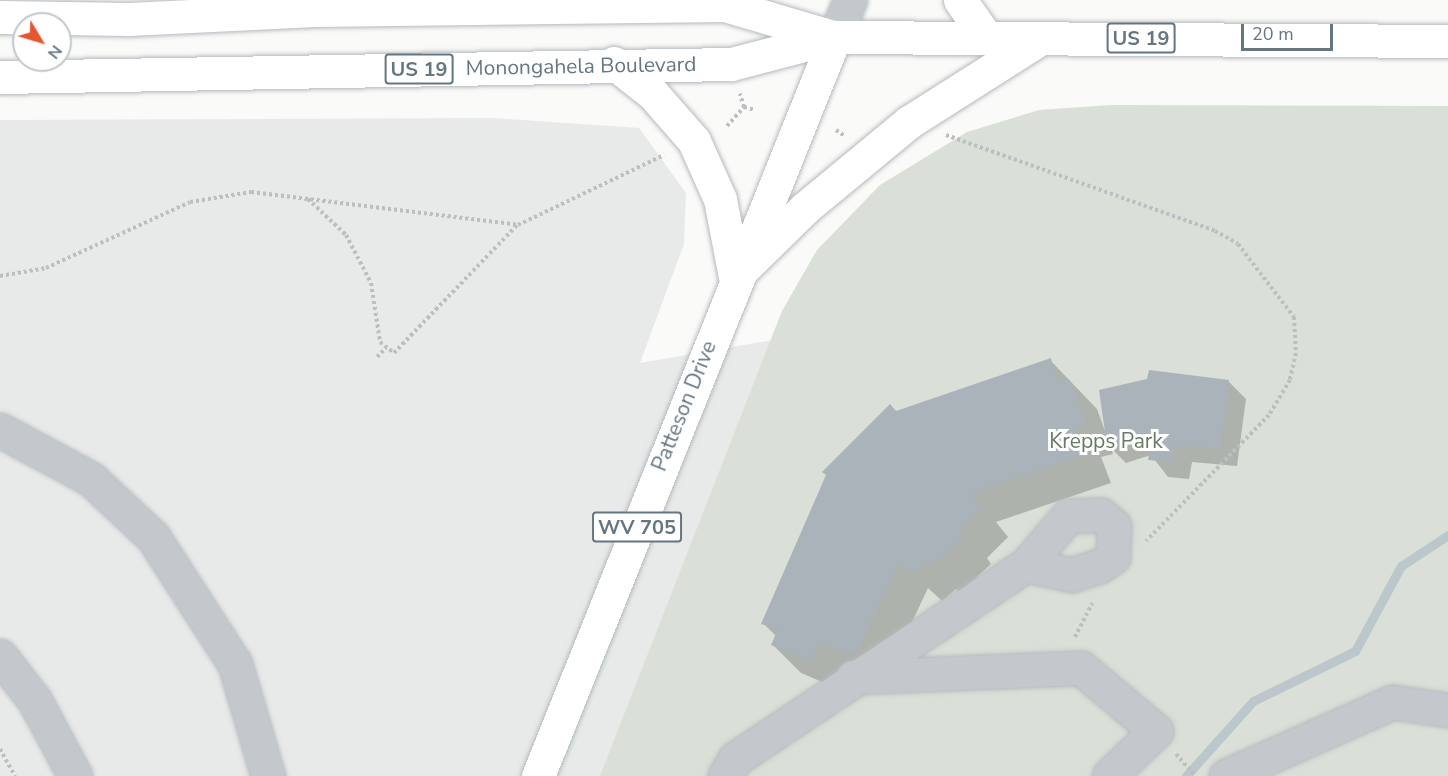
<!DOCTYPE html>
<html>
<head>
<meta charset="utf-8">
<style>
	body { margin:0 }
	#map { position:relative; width:1448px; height:776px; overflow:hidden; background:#fafaf8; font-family:"Nunito Sans",sans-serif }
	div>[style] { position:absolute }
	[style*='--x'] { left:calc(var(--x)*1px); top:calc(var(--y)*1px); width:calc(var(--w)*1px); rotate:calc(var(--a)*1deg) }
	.built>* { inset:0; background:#e8e9e9 }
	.green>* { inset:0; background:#dadfd7 }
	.shadow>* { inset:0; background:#0003 }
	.stream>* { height:9px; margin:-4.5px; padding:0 4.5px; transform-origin:4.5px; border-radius:4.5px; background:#bbc7cb }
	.building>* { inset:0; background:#aab3b9 }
	.path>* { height:4px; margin-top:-2px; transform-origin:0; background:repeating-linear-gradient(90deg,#bbbfc2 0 3px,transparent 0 6px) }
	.roads { filter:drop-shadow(0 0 2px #b5babe) drop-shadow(0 0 2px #b5babe) }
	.minor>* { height:33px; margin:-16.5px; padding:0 16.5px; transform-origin:16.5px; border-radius:16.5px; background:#c3c8cc }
	.major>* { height:33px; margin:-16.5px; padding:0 16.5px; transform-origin:16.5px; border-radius:16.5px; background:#fff }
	span { translate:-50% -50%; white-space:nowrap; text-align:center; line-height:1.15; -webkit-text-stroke:6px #fff; paint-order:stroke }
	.shield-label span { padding:2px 4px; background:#fff; border:2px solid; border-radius:4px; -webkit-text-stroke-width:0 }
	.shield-label { font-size:20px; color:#657683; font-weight:700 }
	.street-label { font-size:21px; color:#657683 }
	.park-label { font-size:21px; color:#687a64 }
	.north { position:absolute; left:12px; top:12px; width:60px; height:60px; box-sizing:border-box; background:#fff; border:2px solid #c1c8cd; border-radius:50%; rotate:128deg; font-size:16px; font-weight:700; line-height:24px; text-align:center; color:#657683 }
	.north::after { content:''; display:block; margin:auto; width:21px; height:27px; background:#e4572e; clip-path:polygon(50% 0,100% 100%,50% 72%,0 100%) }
	.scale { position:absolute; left:1241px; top:24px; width:92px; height:27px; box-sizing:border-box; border:3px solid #657683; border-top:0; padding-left:8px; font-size:18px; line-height:21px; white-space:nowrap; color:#657683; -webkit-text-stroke:4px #fff; paint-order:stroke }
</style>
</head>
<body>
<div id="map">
	<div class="built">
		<div style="clip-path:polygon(492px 118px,639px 128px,686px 193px,684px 244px,640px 363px,1225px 262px,654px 776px,0 776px,0 120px)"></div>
	</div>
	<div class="green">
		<div style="clip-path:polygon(1111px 105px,1448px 106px,1448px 776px,600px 776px,782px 311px,817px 250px,880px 185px,967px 132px,1039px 110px)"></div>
	</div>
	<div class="shadow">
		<div style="clip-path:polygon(1050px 360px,1097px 409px,1105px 431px,1229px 382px,1246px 399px,1237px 466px,1192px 462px,1189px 479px,1168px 477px,1151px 455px,1126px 463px,1111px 448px,1113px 454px,1101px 457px,1111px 483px,996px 522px,1008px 537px,987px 558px,991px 564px,960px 593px,956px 589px,942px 601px,928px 588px,884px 682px,839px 689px,801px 673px,773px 645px,776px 636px,763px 623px,896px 413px)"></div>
	</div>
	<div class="stream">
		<div style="--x:1186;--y:776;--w:101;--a:-48.2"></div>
		<div style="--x:1253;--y:701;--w:114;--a:-26.1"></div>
		<div style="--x:1355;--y:651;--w:97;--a:-61.6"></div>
		<div style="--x:1401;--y:566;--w:56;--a:-33.4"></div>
	</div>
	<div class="building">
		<div style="clip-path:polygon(1051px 358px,1057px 382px,1069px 379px,1086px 426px,1074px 429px,1084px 455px,969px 494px,981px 508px,959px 529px,964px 534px,931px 566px,927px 561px,913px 574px,899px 562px,855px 655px,819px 642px,811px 662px,771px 645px,778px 629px,761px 624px,826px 475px,822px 472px,890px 404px,896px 411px)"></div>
		<div style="clip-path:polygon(1149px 370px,1229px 380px,1220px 449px,1175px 445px,1172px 462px,1148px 460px,1151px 443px,1142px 443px,1141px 436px,1107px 446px,1099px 390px,1147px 379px)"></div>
	</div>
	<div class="path">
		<div style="--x:744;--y:107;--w:11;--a:15"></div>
		<div style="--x:727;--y:126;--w:25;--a:-48"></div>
		<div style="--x:744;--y:107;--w:14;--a:-107"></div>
		<div style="--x:836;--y:130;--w:11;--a:34"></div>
		<div style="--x:946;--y:135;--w:286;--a:19.6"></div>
		<div style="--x:1215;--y:231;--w:26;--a:29"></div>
		<div style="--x:1238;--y:244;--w:92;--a:52.5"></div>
		<div style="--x:1294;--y:317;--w:36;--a:87"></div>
		<div style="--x:1296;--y:353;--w:28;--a:103"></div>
		<div style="--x:1290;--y:380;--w:41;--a:121"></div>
		<div style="--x:1269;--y:415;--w:176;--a:134.3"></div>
		<div style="--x:308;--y:199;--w:52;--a:43.5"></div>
		<div style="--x:346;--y:235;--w:54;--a:62.5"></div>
		<div style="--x:371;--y:283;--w:60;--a:81.3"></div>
		<div style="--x:380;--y:342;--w:18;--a:38"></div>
		<div style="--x:394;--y:353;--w:178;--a:-46.1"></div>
		<div style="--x:0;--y:276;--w:47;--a:-9.9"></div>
		<div style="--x:46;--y:268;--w:158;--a:-24.6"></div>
		<div style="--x:190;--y:202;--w:62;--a:-9.3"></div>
		<div style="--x:251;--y:192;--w:269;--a:7"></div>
		<div style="--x:518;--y:225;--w:162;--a:-25.6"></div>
		<div style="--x:377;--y:357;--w:13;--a:-45"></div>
		<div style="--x:1075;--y:637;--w:38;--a:-63"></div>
		<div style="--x:0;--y:749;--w:31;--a:61"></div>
		<div style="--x:1176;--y:754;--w:29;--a:49"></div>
	</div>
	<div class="roads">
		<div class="minor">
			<div style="--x:835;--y:37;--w:40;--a:-68"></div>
			<div style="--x:0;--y:430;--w:103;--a:28.3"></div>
			<div style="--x:91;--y:479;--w:85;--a:43.1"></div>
			<div style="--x:153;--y:537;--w:151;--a:57.2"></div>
			<div style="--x:235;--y:664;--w:117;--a:73.6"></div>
			<div style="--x:0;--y:656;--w:57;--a:52.1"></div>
			<div style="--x:35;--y:701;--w:85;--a:61.9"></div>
			<div style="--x:853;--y:677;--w:228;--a:-2.3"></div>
			<div style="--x:1081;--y:668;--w:98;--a:40"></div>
			<div style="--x:1156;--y:731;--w:65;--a:136.2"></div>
			<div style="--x:725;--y:776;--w:20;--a:-60"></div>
			<div style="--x:735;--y:759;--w:350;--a:-33.7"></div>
			<div style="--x:1026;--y:565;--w:65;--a:-49.4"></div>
			<div style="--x:1068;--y:516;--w:33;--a:-2"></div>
			<div style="--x:1101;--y:515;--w:17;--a:40"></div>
			<div style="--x:1114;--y:526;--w:31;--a:92"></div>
			<div style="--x:1113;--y:557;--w:17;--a:147"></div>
			<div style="--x:1099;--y:566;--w:28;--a:162"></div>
			<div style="--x:1072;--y:575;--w:47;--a:-167.7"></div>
			<div style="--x:1226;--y:776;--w:182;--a:-24"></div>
			<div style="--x:1392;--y:702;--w:57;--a:8.1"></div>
		</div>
		<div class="major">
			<div style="--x:960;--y:0;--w:45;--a:54.9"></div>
			<div style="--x:0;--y:17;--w:129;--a:0.9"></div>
			<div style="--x:129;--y:19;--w:186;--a:-2.8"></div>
			<div style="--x:315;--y:10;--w:410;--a:-0.7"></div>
			<div style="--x:725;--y:5;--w:113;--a:16.5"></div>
			<div style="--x:614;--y:63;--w:50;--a:38.5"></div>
			<div style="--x:653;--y:94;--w:62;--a:48.9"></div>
			<div style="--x:694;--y:141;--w:64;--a:65.9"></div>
			<div style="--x:720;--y:199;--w:79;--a:79.1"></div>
			<div style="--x:0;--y:77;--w:731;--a:-1.02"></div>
			<div style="--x:731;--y:64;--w:107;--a:-14.6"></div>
			<div style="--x:835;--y:37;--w:613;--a:0.37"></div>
			<div style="--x:745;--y:267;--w:84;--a:-44.5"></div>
			<div style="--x:805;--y:208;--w:135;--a:-39.6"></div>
			<div style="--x:909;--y:122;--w:153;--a:-32.4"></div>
			<div style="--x:538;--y:776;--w:796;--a:-68.11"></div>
		</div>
	</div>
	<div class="shield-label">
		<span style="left:1141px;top:38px">US 19</span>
		<span style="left:419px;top:69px">US 19</span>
		<span style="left:637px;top:527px">WV 705</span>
	</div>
	<div class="street-label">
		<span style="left:581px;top:66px;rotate:-1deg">Monongahela Boulevard</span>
		<span style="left:684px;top:406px;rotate:-68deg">Patteson Drive</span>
	</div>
	<div class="park-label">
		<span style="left:1106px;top:441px">Krepps Park</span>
	</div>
	<div class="north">N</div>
	<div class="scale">20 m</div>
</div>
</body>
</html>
